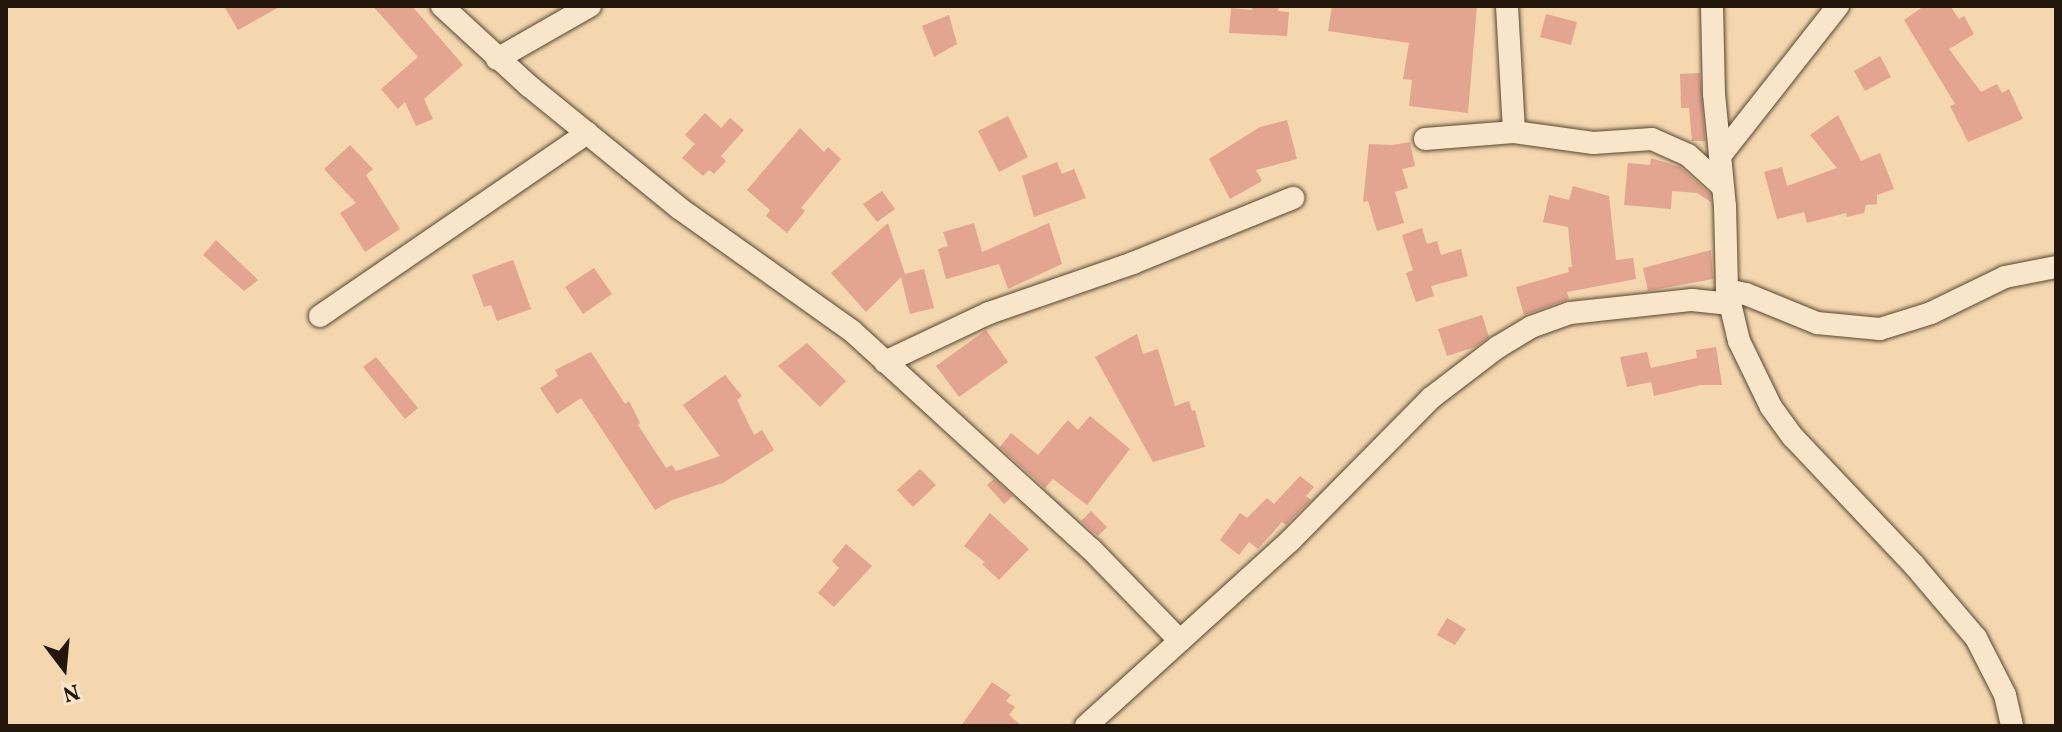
<!DOCTYPE html>
<html>
<head>
<meta charset="utf-8">
<style>
	body { margin:0 }
	#map { position:relative; width:2062px; height:732px; overflow:hidden; background:#f4d7ae; font-family:Vollkorn,serif }
	div>[style] { position:absolute }
	[style*='--x'] { left:calc(var(--x)*1px); top:calc(var(--y)*1px); width:calc(var(--w)*1px); rotate:calc(var(--a)*1deg) }
	.building>* { inset:0; background:#e3a490 }
	.roads { filter:drop-shadow(0 0 2px #564632) drop-shadow(0 0 2px #564632) }
	.minor>* { height:22px; margin:-11px; padding:0 11px; transform-origin:11px; border-radius:11px; background:#f8e5ca }
	span { translate:-50% -50%; white-space:nowrap; text-align:center; line-height:1.15; -webkit-text-stroke:6px #f8e5ca; paint-order:stroke }
	.frame { position:absolute; inset:0; border:8px solid #211609; pointer-events:none }
	.north { position:absolute; left:24px; top:628px; width:80px; height:80px; -webkit-text-stroke:6px #f8e5ca; paint-order:stroke; rotate:164deg; font-size:22px; font-weight:700; line-height:32px; text-align:center; color:#211609 }
	.north::after { content:''; display:block; margin:auto; width:28px; height:36px; background:#211609; clip-path:polygon(50% 0,100% 100%,50% 72%,0 100%) }
</style>
</head>
<body>
<div id="map">
	<div class="building">
		<div style="clip-path:polygon(224px 6px,281px 6px,238px 30px)"></div>
		<div style="clip-path:polygon(373px 6px,412px 6px,463px 65px,424px 99px,433px 119px,416px 126px,405px 102px,398px 109px,381px 89px,418px 57px)"></div>
		<div style="clip-path:polygon(1252px 6px,1279px 6px,1278px 11px,1289px 12px,1287px 36px,1229px 33px,1231px 8px,1252px 10px)"></div>
		<div style="clip-path:polygon(1332px 6px,1477px 6px,1468px 113px,1409px 106px,1412px 80px,1403px 79px,1409px 43px,1328px 31px)"></div>
		<div style="clip-path:polygon(1924px 6px,1950px 6px,1959px 19px,1964px 16px,1974px 34px,1949px 49px,1981px 92px,1997px 84px,2002px 93px,2009px 89px,2023px 119px,1968px 142px,1950px 106px,1955px 104px,1904px 20px)"></div>
		<div style="clip-path:polygon(1546px 14px,1577px 22px,1571px 45px,1540px 37px)"></div>
		<div style="clip-path:polygon(949px 15px,957px 44px,934px 57px,922px 26px)"></div>
		<div style="clip-path:polygon(1880px 56px,1891px 77px,1865px 91px,1854px 71px)"></div>
		<div style="clip-path:polygon(1700px 73px,1705px 141px,1692px 141px,1689px 108px,1681px 108px,1680px 74px)"></div>
		<div style="clip-path:polygon(705px 113px,721px 128px,730px 118px,744px 130px,721px 156px,726px 161px,714px 174px,709px 170px,703px 176px,682px 158px,695px 144px,685px 135px)"></div>
		<div style="clip-path:polygon(1838px 115px,1861px 161px,1880px 153px,1894px 189px,1877px 195px,1877px 204px,1866px 205px,1864px 213px,1847px 217px,1846px 213px,1807px 223px,1804px 212px,1777px 219px,1764px 172px,1782px 167px,1787px 186px,1837px 168px,1810px 135px)"></div>
		<div style="clip-path:polygon(1008px 116px,1028px 157px,999px 172px,978px 131px)"></div>
		<div style="clip-path:polygon(1287px 120px,1297px 159px,1256px 170px,1262px 181px,1230px 199px,1209px 159px,1260px 127px)"></div>
		<div style="clip-path:polygon(800px 128px,824px 152px,828px 147px,841px 159px,801px 208px,805px 211px,787px 233px,766px 216px,770px 210px,747px 190px)"></div>
		<div style="clip-path:polygon(1410px 142px,1415px 166px,1402px 169px,1408px 188px,1395px 192px,1404px 223px,1377px 231px,1368px 201px,1363px 202px,1369px 144px,1392px 145px)"></div>
		<div style="clip-path:polygon(350px 145px,373px 169px,366px 175px,400px 229px,365px 252px,340px 213px,356px 203px,324px 169px)"></div>
		<div style="clip-path:polygon(1651px 158px,1680px 167px,1710px 194px,1711px 202px,1697px 193px,1672px 191px,1671px 209px,1624px 205px,1628px 163px,1650px 165px)"></div>
		<div style="clip-path:polygon(1057px 162px,1062px 174px,1074px 169px,1086px 198px,1034px 217px,1022px 176px)"></div>
		<div style="clip-path:polygon(1573px 186px,1609px 196px,1616px 260px,1633px 258px,1636px 279px,1567px 292px,1569px 299px,1524px 315px,1516px 287px,1569px 272px,1568px 267px,1572px 267px,1568px 227px,1543px 222px,1549px 195px,1569px 200px)"></div>
		<div style="clip-path:polygon(882px 191px,895px 209px,877px 222px,863px 204px)"></div>
		<div style="clip-path:polygon(888px 223px,905px 274px,924px 269px,934px 308px,910px 314px,901px 277px,866px 312px,831px 273px)"></div>
		<div style="clip-path:polygon(974px 223px,982px 252px,1049px 223px,1062px 264px,1008px 289px,999px 264px,946px 279px,938px 249px,948px 246px,943px 232px)"></div>
		<div style="clip-path:polygon(1422px 228px,1427px 244px,1437px 241px,1441px 255px,1461px 249px,1468px 276px,1431px 286px,1434px 296px,1416px 302px,1406px 273px,1413px 270px,1402px 235px)"></div>
		<div style="clip-path:polygon(216px 240px,258px 280px,244px 291px,203px 255px)"></div>
		<div style="clip-path:polygon(1711px 250px,1713px 279px,1648px 291px,1643px 268px)"></div>
		<div style="clip-path:polygon(513px 260px,531px 309px,497px 321px,491px 305px,484px 307px,472px 275px)"></div>
		<div style="clip-path:polygon(594px 268px,612px 294px,583px 314px,565px 287px)"></div>
		<div style="clip-path:polygon(1482px 315px,1489px 337px,1475px 347px,1447px 356px,1438px 329px)"></div>
		<div style="clip-path:polygon(986px 330px,1008px 362px,959px 397px,936px 366px)"></div>
		<div style="clip-path:polygon(1137px 334px,1143px 354px,1158px 349px,1175px 406px,1189px 401px,1192px 411px,1195px 410px,1205px 447px,1153px 462px,1095px 357px)"></div>
		<div style="clip-path:polygon(807px 343px,846px 381px,820px 407px,778px 366px)"></div>
		<div style="clip-path:polygon(1716px 347px,1722px 385px,1701px 385px,1654px 396px,1651px 382px,1627px 387px,1620px 357px,1647px 352px,1651px 368px,1697px 358px,1696px 350px)"></div>
		<div style="clip-path:polygon(591px 352px,625px 404px,629px 401px,640px 423px,638px 425px,666px 468px,672px 465px,676px 471px,720px 456px,683px 405px,725px 375px,742px 396px,737px 400px,754px 435px,762px 430px,774px 450px,723px 483px,672px 500px,655px 510px,581px 398px,557px 414px,540px 388px,558px 376px,555px 370px)"></div>
		<div style="clip-path:polygon(376px 357px,418px 408px,405px 419px,363px 367px)"></div>
		<div style="clip-path:polygon(1090px 416px,1130px 449px,1087px 505px,1053px 479px,1045px 488px,1000px 447px,1011px 433px,1038px 455px,1068px 420px,1078px 430px)"></div>
		<div style="clip-path:polygon(920px 469px,936px 485px,913px 507px,897px 490px)"></div>
		<div style="clip-path:polygon(1300px 476px,1314px 487px,1306px 496px,1311px 500px,1286px 525px,1282px 522px,1258px 549px,1249px 542px,1239px 555px,1220px 540px,1240px 513px,1247px 518px,1267px 498px,1274px 504px)"></div>
		<div style="clip-path:polygon(994px 479px,1013px 496px,1004px 504px,987px 485px)"></div>
		<div style="clip-path:polygon(1091px 511px,1107px 527px,1098px 536px,1081px 521px)"></div>
		<div style="clip-path:polygon(990px 513px,1029px 549px,999px 580px,982px 564px,985px 562px,964px 546px)"></div>
		<div style="clip-path:polygon(846px 544px,872px 566px,834px 607px,818px 593px,839px 568px,832px 561px)"></div>
		<div style="clip-path:polygon(1447px 618px,1466px 629px,1455px 645px,1437px 635px)"></div>
		<div style="clip-path:polygon(992px 682px,1011px 695px,1006px 701px,1015px 707px,1009px 715px,1022px 726px,961px 726px)"></div>
	</div>
	<div class="roads">
		<div class="minor">
			<div style="--x:442;--y:6;--w:118;--a:42.6"></div>
			<div style="--x:529;--y:86;--w:193;--a:39.1"></div>
			<div style="--x:679;--y:208;--w:212;--a:35.4"></div>
			<div style="--x:852;--y:331;--w:323;--a:42.4"></div>
			<div style="--x:1091;--y:549;--w:128;--a:45.9"></div>
			<div style="--x:1507;--y:6;--w:126;--a:86.8"></div>
			<div style="--x:1712;--y:6;--w:88;--a:88.7"></div>
			<div style="--x:1714;--y:94;--w:113;--a:84.4"></div>
			<div style="--x:1725;--y:206;--w:84;--a:88.6"></div>
			<div style="--x:1727;--y:290;--w:52;--a:76.8"></div>
			<div style="--x:1739;--y:341;--w:73;--a:64.1"></div>
			<div style="--x:1771;--y:407;--w:37;--a:54"></div>
			<div style="--x:1793;--y:437;--w:176;--a:46.6"></div>
			<div style="--x:1914;--y:565;--w:96;--a:49.7"></div>
			<div style="--x:1976;--y:638;--w:64;--a:63"></div>
			<div style="--x:2005;--y:695;--w:32;--a:77"></div>
			<div style="--x:497;--y:59;--w:107;--a:-29.7"></div>
			<div style="--x:1425;--y:139;--w:89;--a:-4.5"></div>
			<div style="--x:1514;--y:132;--w:80;--a:7.9"></div>
			<div style="--x:1593;--y:143;--w:59;--a:-3.9"></div>
			<div style="--x:1652;--y:139;--w:39;--a:24"></div>
			<div style="--x:1688;--y:155;--w:45;--a:42.3"></div>
			<div style="--x:1720;--y:156;--w:191;--a:-51.8"></div>
			<div style="--x:1727;--y:290;--w:19;--a:12"></div>
			<div style="--x:1746;--y:294;--w:77;--a:22.2"></div>
			<div style="--x:1817;--y:323;--w:63;--a:5.4"></div>
			<div style="--x:1880;--y:329;--w:53;--a:-17.4"></div>
			<div style="--x:1931;--y:313;--w:82;--a:-25.9"></div>
			<div style="--x:2005;--y:277;--w:52;--a:-11.1"></div>
			<div style="--x:320;--y:316;--w:324;--a:-34.4"></div>
			<div style="--x:885;--y:362;--w:115;--a:-25.2"></div>
			<div style="--x:989;--y:313;--w:152;--a:-19.1"></div>
			<div style="--x:1133;--y:263;--w:173;--a:-22.1"></div>
			<div style="--x:1086;--y:726;--w:277;--a:-42.2"></div>
			<div style="--x:1291;--y:540;--w:199;--a:-45.4"></div>
			<div style="--x:1431;--y:398;--w:84;--a:-37.3"></div>
			<div style="--x:1498;--y:347;--w:39;--a:-31"></div>
			<div style="--x:1531;--y:327;--w:41;--a:-19.7"></div>
			<div style="--x:1570;--y:313;--w:123;--a:-6.1"></div>
			<div style="--x:1692;--y:300;--w:36;--a:6"></div>
		</div>
	</div>
	<div class="frame"></div>
	<div class="north">N</div>
</div>
</body>
</html>
